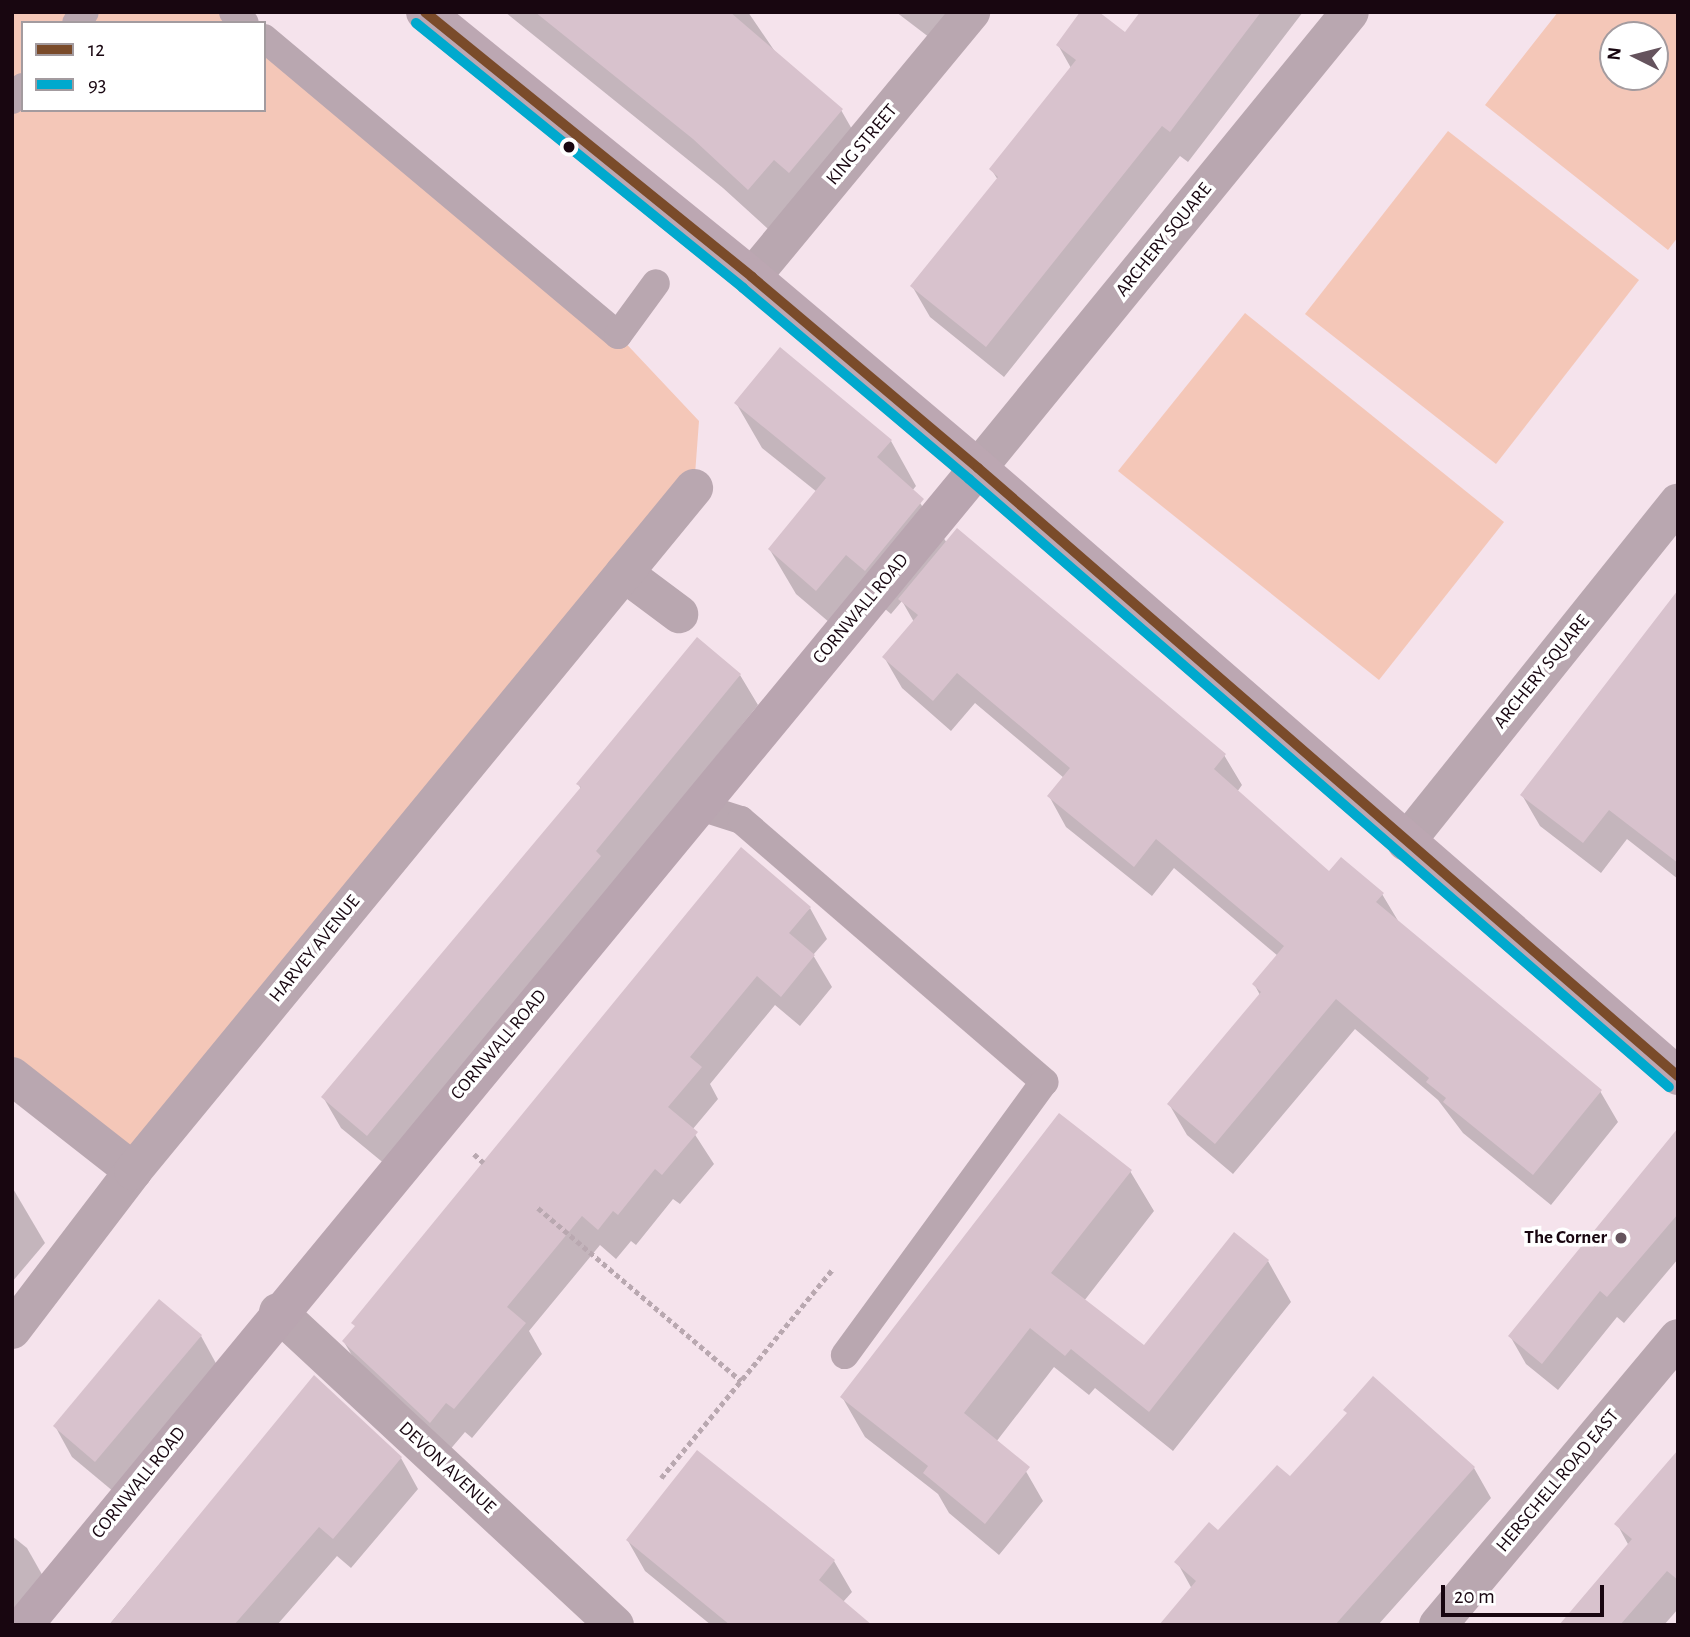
<!DOCTYPE html>
<html>
<head>
<meta charset="utf-8">
<style>
	body { margin:0 }
	#map { position:relative; width:1690px; height:1637px; overflow:hidden; background:#f5e3ec; font-family:"Alegreya Sans",sans-serif }
	div>[style] { position:absolute }
	[style*='--x'] { left:calc(var(--x)*1px); top:calc(var(--y)*1px); width:calc(var(--w)*1px); rotate:calc(var(--a)*1deg) }
	.green>* { inset:0; background:#f4c7b8 }
	.shadow>* { inset:0; background:#0003 }
	.building>* { inset:0; background:#d8c2cd }
	.path>* { height:4.5px; margin-top:-2.25px; transform-origin:0; background:repeating-linear-gradient(90deg,#b9a8b0 0 5px,transparent 0 8.5px) }
	.service>* { height:28px; margin:-14px; padding:0 14px; transform-origin:14px; border-radius:14px; background:#b9a7b0 }
	.minor>* { height:38px; margin:-19px; padding:0 19px; transform-origin:19px; border-radius:19px; background:#b9a7b0 }
	.secondary>* { height:38px; margin:-19px; padding:0 19px; transform-origin:19px; border-radius:19px; background:#b9a5b0 }
	.primary>* { height:38px; margin:-19px; padding:0 19px; transform-origin:19px; border-radius:19px; background:#bca7b2 }
	.bus-1>* { height:10px; margin:-5px; padding:0 5px; transform-origin:5px; border-radius:5px; background:#7a4b2a }
	.bus-2>* { height:10px; margin:-5px; padding:0 5px; transform-origin:5px; border-radius:5px; background:#00a9ce }
	.dots>* { width:19px; height:19px; translate:-50% -50%; box-sizing:border-box; border:4px solid #fff; border-radius:50% }
	span { translate:-50% -50%; white-space:nowrap; text-align:center; line-height:1.15; -webkit-text-stroke:7px #fff; paint-order:stroke }
	.street-label { font-size:19px; color:#180610 }
	.poi-label { font-size:19px; color:#180610; font-weight:700 }
	.right { translate:-100% -50%; text-align:right }
	.frame { position:absolute; inset:0; border:14px solid #180610; pointer-events:none }
	.legend { position:absolute; left:21px; top:21px; width:245px; height:91px; box-sizing:border-box; background:#fff; border:2px solid #a39b9f; margin:0; padding:9px 12px; list-style:none; font-size:21px; color:#180610 }
	.legend li { display:flex; align-items:center; gap:14px; height:35px }
	.legend b { width:35px; border:2px solid #a39b9f }
	.north { position:absolute; left:1599px; top:21px; width:70px; height:70px; box-sizing:border-box; background:#fff; border:2px solid #a39b9f; border-radius:50%; rotate:276deg; font-size:19px; font-weight:700; line-height:28px; text-align:center; color:#180610 }
	.north::after { content:''; display:block; margin:auto; width:24px; height:32px; background:#65535d; clip-path:polygon(50% 0,100% 100%,50% 72%,0 100%) }
	.scale { position:absolute; left:1441px; top:1585px; width:163px; height:32px; box-sizing:border-box; border:4px solid #180610; border-top:0; padding-left:9px; font-size:21px; line-height:24px; white-space:nowrap; color:#180610; -webkit-text-stroke:5px #fff; paint-order:stroke }
</style>
</head>
<body>
<div id="map">
	<div class="green">
		<div style="clip-path:polygon(12px 12px,233px 12px,245px 23px,23px 23px,23px 110px,264px 110px,264px 38px,618px 335px,699px 421px,694px 488px,133px 1171px,12px 1076px)"></div>
		<div style="clip-path:polygon(evenodd,1558px 12px,1678px 12px,1678px 237px,1668px 250px,1485px 105px,1558px 12px,1613px 35px,1655px 35px,1655px 77px,1613px 77px,1613px 35px)"></div>
		<div style="clip-path:polygon(1448px 131px,1639px 280px,1496px 464px,1305px 314px)"></div>
		<div style="clip-path:polygon(1245px 313px,1504px 522px,1379px 680px,1118px 471px)"></div>
	</div>
	<div class="shadow">
		<div style="clip-path:polygon(505px 12px,748px 12px,778px 56px,841px 110px,869px 159px,777px 237px,723px 188px)"></div>
		<div style="clip-path:polygon(896px 12px,962px 12px,938px 44px)"></div>
		<div style="clip-path:polygon(1142px 12px,1303px 12px,1188px 162px,1180px 156px,1004px 377px,930px 317px,912px 286px,998px 180px,991px 169px,1071px 68px,1058px 45px,1125px 34px)"></div>
		<div style="clip-path:polygon(736px 403px,891px 441px,916px 486px,912px 491px,947px 543px,1224px 755px,1242px 785px,1237px 792px,1329px 873px,1382px 894px,1400px 924px,1600px 1091px,1618px 1122px,1551px 1205px,1463px 1133px,1438px 1100px,1355px 1029px,1233px 1174px,1187px 1135px,1169px 1104px,1260px 995px,1254px 984px,1278px 956px,1174px 868px,1152px 896px,1066px 827px,1049px 796px,1064px 778px,975px 703px,951px 731px,902px 688px,884px 657px,914px 622px,902px 601px,891px 614px,872px 598px,843px 634px,796px 594px,770px 550px,817px 492px,762px 448px)"></div>
		<div style="clip-path:polygon(1678px 596px,1678px 879px,1627px 839px,1601px 873px,1540px 826px,1522px 795px)"></div>
		<div style="clip-path:polygon(740px 675px,758px 705px,386px 1165px,341px 1128px,323px 1097px,581px 789px,578px 784px)"></div>
		<div style="clip-path:polygon(810px 908px,827px 939px,813px 955px,832px 987px,800px 1026px,775px 1005px,710px 1084px,718px 1099px,692px 1130px,714px 1164px,680px 1204px,673px 1199px,636px 1245px,631px 1241px,616px 1259px,600px 1245px,529px 1331px,542px 1354px,472px 1438px,465px 1432px,448px 1452px,362px 1372px,344px 1342px)"></div>
		<div style="clip-path:polygon(1678px 1148px,1678px 1259px,1624px 1323px,1617px 1317px,1558px 1390px,1526px 1364px,1510px 1336px)"></div>
		<div style="clip-path:polygon(1130px 1171px,1154px 1211px,1084px 1301px,1144px 1347px,1268px 1261px,1291px 1302px,1173px 1451px,1095px 1388px,1089px 1395px,1054px 1367px,996px 1442px,1020px 1461px,1043px 1501px,999px 1555px,949px 1513px,938px 1494px,865px 1437px,842px 1397px)"></div>
		<div style="clip-path:polygon(12px 1187px,45px 1243px,12px 1282px)"></div>
		<div style="clip-path:polygon(201px 1336px,218px 1367px,114px 1492px,72px 1457px,55px 1426px)"></div>
		<div style="clip-path:polygon(314px 1378px,401px 1458px,418px 1489px,351px 1568px,337px 1556px,277px 1625px,109px 1625px)"></div>
		<div style="clip-path:polygon(1678px 1453px,1678px 1609px,1664px 1625px,1561px 1625px,1629px 1546px,1617px 1524px)"></div>
		<div style="clip-path:polygon(1474px 1468px,1491px 1498px,1378px 1625px,1161px 1625px,1192px 1589px,1177px 1562px,1290px 1478px)"></div>
		<div style="clip-path:polygon(12px 1536px,27px 1548px,44px 1578px,12px 1617px)"></div>
		<div style="clip-path:polygon(628px 1541px,834px 1561px,852px 1592px,843px 1602px,869px 1625px,711px 1625px,645px 1571px)"></div>
	</div>
	<div class="building">
		<div style="clip-path:polygon(535px 12px,730px 12px,843px 109px,789px 173px,774px 160px,748px 190px,693px 139px)"></div>
		<div style="clip-path:polygon(1080px 12px,1099px 12px,1125px 32px,1140px 12px,1261px 12px,1170px 132px,1162px 126px,986px 347px,910px 286px,998px 177px,989px 169px,1076px 60px,1056px 45px)"></div>
		<div style="clip-path:polygon(780px 347px,892px 440px,877px 457px,924px 499px,865px 571px,846px 555px,816px 591px,768px 549px,826px 478px,734px 403px)"></div>
		<div style="clip-path:polygon(957px 528px,1226px 754px,1214px 769px,1329px 871px,1341px 857px,1384px 893px,1376px 902px,1602px 1090px,1533px 1175px,1443px 1102px,1446px 1098px,1426px 1082px,1429px 1078px,1336px 999px,1215px 1144px,1167px 1104px,1261px 992px,1252px 984px,1284px 946px,1156px 839px,1134px 867px,1047px 796px,1070px 768px,957px 673px,933px 701px,882px 657px,918px 615px,898px 599px)"></div>
		<div style="clip-path:polygon(1678px 590px,1678px 863px,1609px 810px,1583px 843px,1520px 795px)"></div>
		<div style="clip-path:polygon(697px 637px,741px 674px,596px 851px,601px 856px,367px 1136px,321px 1097px,581px 787px,576px 784px)"></div>
		<div style="clip-path:polygon(741px 847px,811px 907px,789px 933px,815px 955px,781px 997px,757px 976px,690px 1057px,702px 1067px,668px 1107px,698px 1132px,662px 1175px,655px 1169px,618px 1215px,613px 1211px,598px 1230px,582px 1216px,507px 1307px,526px 1323px,454px 1409px,446px 1403px,430px 1423px,342px 1341px,355px 1326px,351px 1323px)"></div>
		<div style="clip-path:polygon(1059px 1113px,1132px 1170px,1051px 1273px,1144px 1345px,1234px 1232px,1269px 1260px,1149px 1412px,1071px 1349px,1065px 1356px,1030px 1328px,964px 1413px,1030px 1467px,985px 1524px,923px 1473px,928px 1466px,840px 1397px)"></div>
		<div style="clip-path:polygon(1678px 1128px,1678px 1214px,1607px 1297px,1600px 1291px,1542px 1364px,1508px 1336px)"></div>
		<div style="clip-path:polygon(159px 1299px,202px 1335px,95px 1462px,53px 1426px)"></div>
		<div style="clip-path:polygon(314px 1375px,402px 1457px,388px 1474px,333px 1539px,319px 1527px,234px 1625px,109px 1625px)"></div>
		<div style="clip-path:polygon(1373px 1376px,1475px 1467px,1335px 1625px,1159px 1625px,1196px 1581px,1174px 1562px,1209px 1522px,1218px 1530px,1277px 1465px,1290px 1476px,1347px 1413px,1343px 1410px)"></div>
		<div style="clip-path:polygon(697px 1450px,835px 1560px,819px 1580px,872px 1625px,730px 1625px,626px 1540px)"></div>
		<div style="clip-path:polygon(1678px 1450px,1678px 1580px,1667px 1571px,1620px 1625px,1559px 1625px,1632px 1539px,1614px 1524px)"></div>
	</div>
	<div class="path">
		<div style="--x:474;--y:1154;--w:13;--a:42"></div>
		<div style="--x:538;--y:1208;--w:267;--a:40.4"></div>
		<div style="--x:661;--y:1478;--w:269;--a:-50.6"></div>
	</div>
	<div class="service">
		<div style="--x:233;--y:12;--w:16;--a:43"></div>
		<div style="--x:76;--y:23;--w:14;--a:-51"></div>
		<div style="--x:264;--y:38;--w:462;--a:40"></div>
		<div style="--x:618;--y:335;--w:64;--a:-53.8"></div>
		<div style="--x:12;--y:100;--w:17;--a:-50"></div>
		<div style="--x:697;--y:806;--w:46;--a:17.7"></div>
		<div style="--x:741;--y:820;--w:401;--a:40.8"></div>
		<div style="--x:1044;--y:1082;--w:338;--a:126.1"></div>
	</div>
	<div class="minor">
		<div style="--x:752;--y:277;--w:344;--a:-50.4"></div>
		<div style="--x:978;--y:468;--w:588;--a:-50.79"></div>
		<div style="--x:624;--y:573;--w:69;--a:36.7"></div>
		<div style="--x:1406;--y:842;--w:435;--a:-51.3"></div>
		<div style="--x:12;--y:1076;--w:154;--a:38.1"></div>
		<div style="--x:278;--y:1312;--w:460;--a:42.9"></div>
		<div style="--x:12;--y:1330;--w:200;--a:-52.7"></div>
		<div style="--x:133;--y:1171;--w:884;--a:-50.6"></div>
		<div style="--x:1438;--y:1625;--w:374;--a:-50.1"></div>
	</div>
	<div class="secondary">
		<div style="--x:24;--y:1625;--w:1500;--a:-50.49"></div>
	</div>
	<div class="primary">
		<div style="--x:425;--y:12;--w:421;--a:39"></div>
		<div style="--x:752;--y:277;--w:296;--a:40.2"></div>
		<div style="--x:978;--y:468;--w:927;--a:40.98"></div>
	</div>
	<div class="bus-1">
		<div style="--x:425;--y:12;--w:421;--a:39"></div>
		<div style="--x:752;--y:277;--w:296;--a:40.2"></div>
		<div style="--x:978;--y:468;--w:927;--a:40.98"></div>
	</div>
	<div class="bus-2">
		<div style="--x:416;--y:23;--w:421;--a:39"></div>
		<div style="--x:743;--y:288;--w:296;--a:40.2"></div>
		<div style="--x:969;--y:479;--w:927;--a:40.98"></div>
	</div>
	<div class="dots">
		<div style="left:569px;top:147px;background:#180610"></div>
		<div style="left:1621px;top:1238px;background:#65535d"></div>
	</div>
	<div class="street-label">
		<span style="left:862px;top:145px;rotate:-50deg">KING STREET</span>
		<span style="left:1164px;top:240px;rotate:-51deg">ARCHERY SQUARE</span>
		<span style="left:861px;top:609px;rotate:-50deg">CORNWALL ROAD</span>
		<span style="left:1542px;top:672px;rotate:-51deg">ARCHERY SQUARE</span>
		<span style="left:315px;top:949px;rotate:-51deg">HARVEY AVENUE</span>
		<span style="left:499px;top:1045px;rotate:-50deg">CORNWALL ROAD</span>
		<span style="left:447px;top:1468px;rotate:43deg">DEVON AVENUE</span>
		<span style="left:1558px;top:1481px;rotate:-50deg">HERSCHELL ROAD EAST</span>
		<span style="left:139px;top:1483px;rotate:-51deg">CORNWALL ROAD</span>
	</div>
	<div class="poi-label">
		<span class="right" style="left:1607px;top:1238px">The Corner</span>
	</div>
	<div class="frame"></div>
	<ul class="legend">
	<li><b style="height:9px;background:#7a4b2a"></b>12</li>
	<li><b style="height:9px;background:#00a9ce"></b>93</li>
	</ul>
	<div class="north">N</div>
	<div class="scale">20 m</div>
</div>
</body>
</html>
